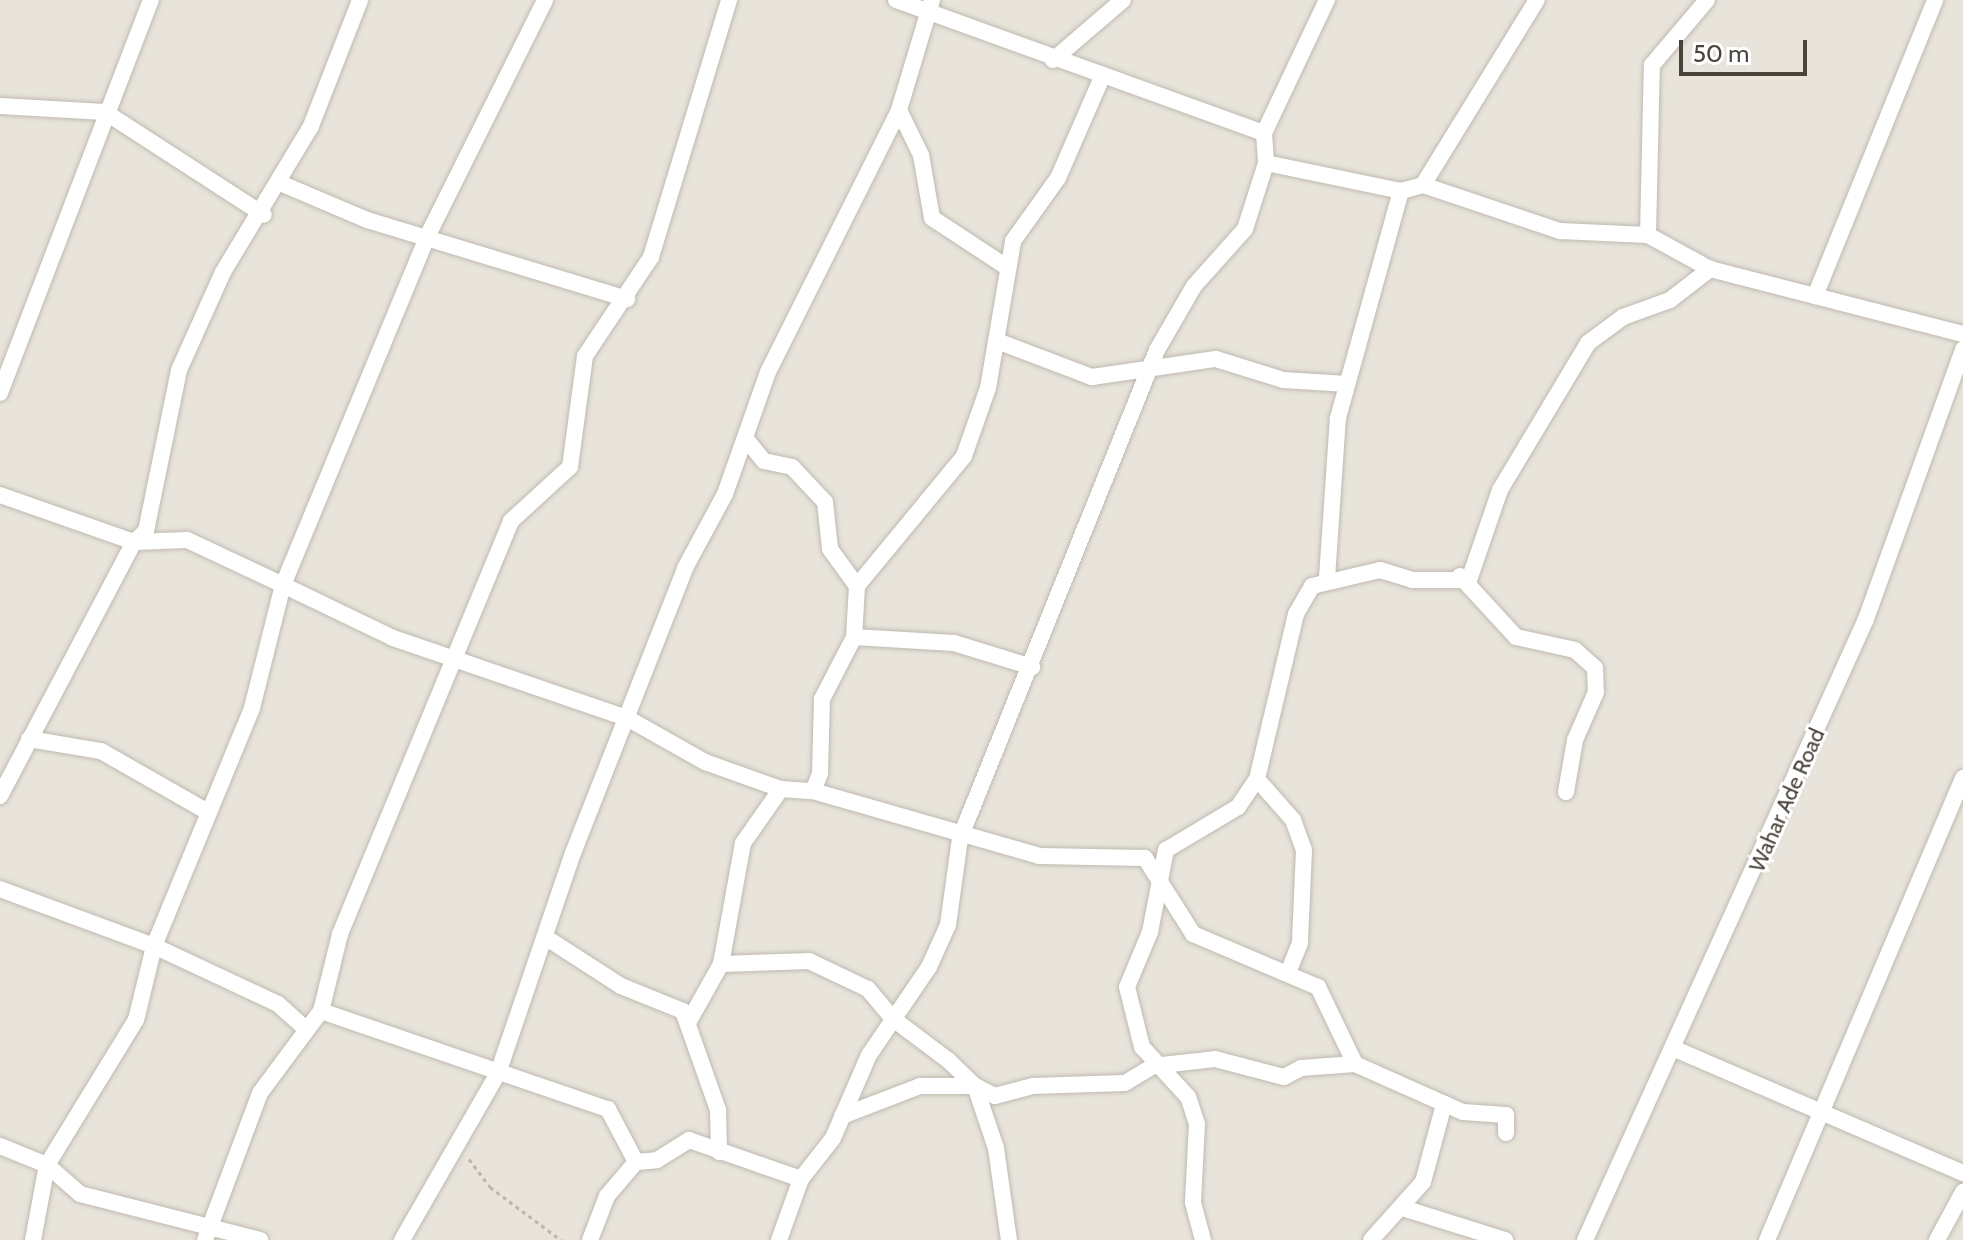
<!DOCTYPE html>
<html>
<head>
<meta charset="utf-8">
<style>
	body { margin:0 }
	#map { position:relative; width:1963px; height:1240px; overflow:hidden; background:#f5f2ed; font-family:Cabin,sans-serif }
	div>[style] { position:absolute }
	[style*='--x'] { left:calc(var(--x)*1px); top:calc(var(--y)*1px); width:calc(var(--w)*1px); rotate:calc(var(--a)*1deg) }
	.residential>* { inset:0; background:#e8e4db }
	.path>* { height:3px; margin-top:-1.5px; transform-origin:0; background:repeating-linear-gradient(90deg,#bfb6a3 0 4px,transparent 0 8px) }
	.roads { filter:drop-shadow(0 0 2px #bfbab0) drop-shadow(0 0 2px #bfbab0) }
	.minor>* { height:16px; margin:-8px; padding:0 8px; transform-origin:8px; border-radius:8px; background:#fff }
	span { translate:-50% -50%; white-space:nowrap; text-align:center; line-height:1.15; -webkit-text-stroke:6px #fff; paint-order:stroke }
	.street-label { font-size:22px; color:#49443b }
	.scale { position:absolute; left:1679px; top:40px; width:128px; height:36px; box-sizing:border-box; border:4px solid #49443b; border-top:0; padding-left:10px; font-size:24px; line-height:28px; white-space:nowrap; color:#49443b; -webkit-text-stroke:6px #fff; paint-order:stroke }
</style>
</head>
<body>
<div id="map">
	<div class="residential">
		<div style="clip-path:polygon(0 0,1963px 0,1963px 1240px,0 1240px)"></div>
	</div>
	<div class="path">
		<div style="--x:469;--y:1159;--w:35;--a:53"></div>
		<div style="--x:490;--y:1187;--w:89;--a:36.7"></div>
	</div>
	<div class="roads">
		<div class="minor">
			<div style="--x:896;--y:0;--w:391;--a:19.9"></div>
			<div style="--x:1264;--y:133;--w:30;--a:86"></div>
			<div style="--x:1266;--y:163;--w:138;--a:11.7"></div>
			<div style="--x:1401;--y:191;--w:23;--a:-15"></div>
			<div style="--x:1423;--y:185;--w:145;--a:18.6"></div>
			<div style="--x:1560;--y:231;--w:88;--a:2.6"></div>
			<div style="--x:1648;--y:235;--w:71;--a:28.7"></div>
			<div style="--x:1710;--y:269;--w:261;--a:14.4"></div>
			<div style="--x:1053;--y:60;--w:92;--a:-40.6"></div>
			<div style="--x:0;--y:106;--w:105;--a:3.3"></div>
			<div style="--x:105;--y:112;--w:189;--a:32.9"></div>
			<div style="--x:899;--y:110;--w:50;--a:63.9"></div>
			<div style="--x:921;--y:155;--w:64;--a:80.1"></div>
			<div style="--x:932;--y:218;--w:87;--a:33.3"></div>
			<div style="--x:1264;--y:133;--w:147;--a:-64.7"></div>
			<div style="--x:280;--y:183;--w:95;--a:23"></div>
			<div style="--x:367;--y:220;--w:272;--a:16.9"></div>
			<div style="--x:1423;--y:185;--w:217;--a:-58.4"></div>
			<div style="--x:1648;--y:235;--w:170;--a:-88.7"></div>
			<div style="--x:1652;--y:65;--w:85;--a:-49.8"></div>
			<div style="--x:1815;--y:296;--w:319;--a:-67.9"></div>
			<div style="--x:997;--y:341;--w:102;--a:20.8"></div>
			<div style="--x:1092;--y:377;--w:125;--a:-8.3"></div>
			<div style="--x:1216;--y:359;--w:70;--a:17.4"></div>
			<div style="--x:1283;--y:380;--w:64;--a:3.6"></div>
			<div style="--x:0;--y:393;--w:421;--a:-69"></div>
			<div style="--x:746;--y:439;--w:28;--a:51"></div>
			<div style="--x:764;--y:461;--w:29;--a:12"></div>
			<div style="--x:792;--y:467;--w:48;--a:46.7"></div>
			<div style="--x:825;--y:502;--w:47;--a:83.9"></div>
			<div style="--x:830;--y:549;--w:46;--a:53.9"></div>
			<div style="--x:0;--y:495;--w:142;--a:19.3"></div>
			<div style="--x:134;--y:542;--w:16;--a:-43"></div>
			<div style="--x:146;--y:531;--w:164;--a:-78.4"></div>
			<div style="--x:179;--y:370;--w:107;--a:-65.8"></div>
			<div style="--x:223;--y:272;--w:170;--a:-58.9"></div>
			<div style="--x:311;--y:126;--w:135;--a:-68.7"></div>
			<div style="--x:1460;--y:576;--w:83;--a:47.4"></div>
			<div style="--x:1516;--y:637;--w:60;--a:12.4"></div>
			<div style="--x:1575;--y:650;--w:27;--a:42"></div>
			<div style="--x:1595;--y:668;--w:24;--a:88"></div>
			<div style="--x:1596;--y:692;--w:52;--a:113.6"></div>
			<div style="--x:1575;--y:740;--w:53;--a:99.8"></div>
			<div style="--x:1327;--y:578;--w:160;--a:-86.1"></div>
			<div style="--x:1338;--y:418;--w:236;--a:-74.5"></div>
			<div style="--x:854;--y:637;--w:100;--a:3.4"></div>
			<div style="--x:954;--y:643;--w:82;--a:17.1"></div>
			<div style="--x:29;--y:739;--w:73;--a:9.5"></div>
			<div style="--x:101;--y:751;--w:121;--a:29.7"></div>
			<div style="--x:1257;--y:779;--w:55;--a:48.7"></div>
			<div style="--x:1293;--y:820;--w:32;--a:70"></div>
			<div style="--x:1304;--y:850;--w:93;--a:92.5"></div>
			<div style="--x:1300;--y:943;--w:31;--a:112"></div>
			<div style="--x:813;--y:791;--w:18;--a:-68"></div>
			<div style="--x:820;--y:774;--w:75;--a:-88.5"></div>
			<div style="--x:822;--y:699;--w:70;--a:-62.7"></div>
			<div style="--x:854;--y:637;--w:51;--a:-86.6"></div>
			<div style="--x:857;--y:586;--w:168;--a:-50.5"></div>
			<div style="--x:964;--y:456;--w:72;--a:-70.6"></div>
			<div style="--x:988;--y:388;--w:149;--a:-80.3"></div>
			<div style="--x:1013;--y:241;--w:77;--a:-54.5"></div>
			<div style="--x:1058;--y:178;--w:112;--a:-66.4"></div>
			<div style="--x:0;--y:796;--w:287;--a:-62.2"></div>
			<div style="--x:134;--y:542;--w:53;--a:-2.2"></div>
			<div style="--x:187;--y:540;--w:106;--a:25.1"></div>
			<div style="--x:283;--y:585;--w:374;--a:-67.5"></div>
			<div style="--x:426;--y:239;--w:267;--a:-63.5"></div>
			<div style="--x:0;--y:889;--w:164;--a:20.3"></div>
			<div style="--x:154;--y:946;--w:137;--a:25.1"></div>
			<div style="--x:278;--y:1004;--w:36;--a:42"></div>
			<div style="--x:545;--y:937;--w:90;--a:32.8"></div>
			<div style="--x:621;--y:986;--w:67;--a:22"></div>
			<div style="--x:683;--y:1011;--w:105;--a:70.5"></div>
			<div style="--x:718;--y:1110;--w:42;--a:88.6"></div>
			<div style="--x:721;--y:964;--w:88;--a:-2"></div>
			<div style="--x:809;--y:961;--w:65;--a:25.4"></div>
			<div style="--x:868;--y:989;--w:38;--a:50"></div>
			<div style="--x:892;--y:1018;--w:70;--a:36.9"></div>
			<div style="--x:948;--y:1060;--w:37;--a:44"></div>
			<div style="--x:975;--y:1086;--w:65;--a:71.3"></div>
			<div style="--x:996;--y:1148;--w:93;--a:82"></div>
			<div style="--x:321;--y:1011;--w:303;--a:18.9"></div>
			<div style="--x:608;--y:1109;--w:60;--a:62.2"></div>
			<div style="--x:636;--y:1162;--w:45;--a:130.5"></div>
			<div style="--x:607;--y:1196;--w:47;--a:111.1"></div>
			<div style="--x:689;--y:1021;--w:65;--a:-60.7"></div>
			<div style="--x:721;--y:964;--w:123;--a:-79.7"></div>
			<div style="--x:743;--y:843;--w:66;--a:-54.9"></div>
			<div style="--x:1675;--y:1049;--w:314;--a:23.3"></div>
			<div style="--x:842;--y:1116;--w:84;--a:-21"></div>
			<div style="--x:920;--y:1086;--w:55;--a:0"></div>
			<div style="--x:975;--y:1086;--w:22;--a:27"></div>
			<div style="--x:995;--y:1096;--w:39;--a:-15"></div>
			<div style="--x:1033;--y:1086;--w:92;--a:-1.9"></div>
			<div style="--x:1125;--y:1083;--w:33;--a:-31"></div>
			<div style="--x:1153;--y:1066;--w:62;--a:-6.4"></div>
			<div style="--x:1215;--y:1059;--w:71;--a:14.6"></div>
			<div style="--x:1284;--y:1077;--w:19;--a:-28"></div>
			<div style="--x:1301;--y:1068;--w:54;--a:-4.2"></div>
			<div style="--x:1355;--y:1064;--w:118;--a:24"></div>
			<div style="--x:1463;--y:1112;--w:43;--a:4"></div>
			<div style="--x:1506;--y:1115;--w:18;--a:90"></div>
			<div style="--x:0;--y:1146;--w:51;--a:22"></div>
			<div style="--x:47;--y:1165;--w:44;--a:41.3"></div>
			<div style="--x:80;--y:1194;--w:186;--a:14.3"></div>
			<div style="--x:636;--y:1162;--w:21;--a:-5"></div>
			<div style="--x:657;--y:1160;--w:38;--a:-32"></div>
			<div style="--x:689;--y:1140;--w:119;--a:19.2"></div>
			<div style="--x:801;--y:1179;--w:52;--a:-52"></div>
			<div style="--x:833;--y:1138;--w:90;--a:-66.6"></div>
			<div style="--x:869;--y:1055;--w:107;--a:-55.7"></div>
			<div style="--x:929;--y:967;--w:46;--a:-65.7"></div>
			<div style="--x:948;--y:925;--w:88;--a:-82.1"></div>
			<div style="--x:960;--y:838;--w:526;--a:-68.02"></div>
			<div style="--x:1157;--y:350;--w:74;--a:-60"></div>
			<div style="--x:1194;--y:286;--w:76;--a:-48.2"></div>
			<div style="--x:1245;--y:229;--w:69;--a:-72.3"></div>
			<div style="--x:1406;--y:1209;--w:104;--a:17.4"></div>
			<div style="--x:33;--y:1240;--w:76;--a:-79.4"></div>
			<div style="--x:47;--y:1165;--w:170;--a:-58.5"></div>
			<div style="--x:136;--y:1020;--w:76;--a:-76.3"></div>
			<div style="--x:154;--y:946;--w:257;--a:-67.6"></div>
			<div style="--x:252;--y:708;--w:127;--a:-75.9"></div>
			<div style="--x:283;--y:585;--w:122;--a:25.7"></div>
			<div style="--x:393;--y:638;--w:247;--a:18.9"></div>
			<div style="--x:627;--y:718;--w:90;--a:29.4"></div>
			<div style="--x:705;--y:762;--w:81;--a:19.6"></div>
			<div style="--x:781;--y:789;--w:32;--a:4"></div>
			<div style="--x:813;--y:791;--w:235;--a:16"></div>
			<div style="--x:1039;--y:856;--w:106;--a:1.1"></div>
			<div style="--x:1145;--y:858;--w:90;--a:57.7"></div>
			<div style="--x:1193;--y:934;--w:136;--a:23"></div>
			<div style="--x:1318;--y:987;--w:85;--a:64.3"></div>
			<div style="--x:205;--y:1240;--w:157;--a:-69.5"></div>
			<div style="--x:260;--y:1093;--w:102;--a:-53.4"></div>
			<div style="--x:321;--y:1011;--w:79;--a:-76.1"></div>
			<div style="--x:340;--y:934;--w:447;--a:-67.5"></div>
			<div style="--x:511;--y:521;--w:80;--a:-42.5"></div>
			<div style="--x:570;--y:467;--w:112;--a:-82.3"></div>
			<div style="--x:585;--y:356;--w:119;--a:-56.3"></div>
			<div style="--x:651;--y:257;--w:269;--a:-73.1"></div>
			<div style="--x:402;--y:1240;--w:193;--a:-60.1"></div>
			<div style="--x:498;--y:1073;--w:232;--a:-71.2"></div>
			<div style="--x:573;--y:853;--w:306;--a:-68.5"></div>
			<div style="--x:685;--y:568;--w:84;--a:-61.6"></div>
			<div style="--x:725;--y:494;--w:129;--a:-70.6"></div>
			<div style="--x:768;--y:372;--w:293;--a:-63.4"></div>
			<div style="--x:899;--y:110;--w:115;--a:-73.3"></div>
			<div style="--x:779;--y:1240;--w:65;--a:-70.2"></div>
			<div style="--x:1203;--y:1240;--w:39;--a:-105"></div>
			<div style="--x:1193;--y:1202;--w:78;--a:-87.1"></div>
			<div style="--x:1197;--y:1124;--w:28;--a:-108"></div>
			<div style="--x:1188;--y:1097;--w:68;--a:-132.6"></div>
			<div style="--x:1142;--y:1047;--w:62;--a:-104"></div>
			<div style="--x:1127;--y:987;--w:60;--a:-67.3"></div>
			<div style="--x:1150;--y:932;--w:84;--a:-79"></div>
			<div style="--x:1166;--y:850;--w:84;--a:-30.8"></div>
			<div style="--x:1238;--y:807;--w:34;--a:-56"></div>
			<div style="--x:1257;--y:779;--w:170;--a:-76.7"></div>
			<div style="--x:1296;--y:614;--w:32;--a:-60"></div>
			<div style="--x:1312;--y:586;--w:70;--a:-13.2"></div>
			<div style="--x:1380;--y:570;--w:34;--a:17"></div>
			<div style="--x:1412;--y:580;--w:57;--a:0"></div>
			<div style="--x:1469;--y:580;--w:95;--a:-71"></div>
			<div style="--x:1500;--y:490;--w:171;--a:-59.1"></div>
			<div style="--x:1588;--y:343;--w:44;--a:-36.6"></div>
			<div style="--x:1623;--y:317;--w:50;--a:-19.9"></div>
			<div style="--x:1670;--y:300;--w:51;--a:-37.8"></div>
			<div style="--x:1371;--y:1240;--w:78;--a:-48.1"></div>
			<div style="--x:1423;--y:1182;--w:81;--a:-74.9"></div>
			<div style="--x:1585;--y:1240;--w:682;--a:-65.65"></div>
			<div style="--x:1866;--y:619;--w:287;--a:-70.2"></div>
			<div style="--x:1767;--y:1240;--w:502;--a:-67.01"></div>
			<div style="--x:1937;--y:1240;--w:55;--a:-61.6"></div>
		</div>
	</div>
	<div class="street-label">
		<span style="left:1787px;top:800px;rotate:-66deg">Wahar Ade Road</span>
	</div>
	<div class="scale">50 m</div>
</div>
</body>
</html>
